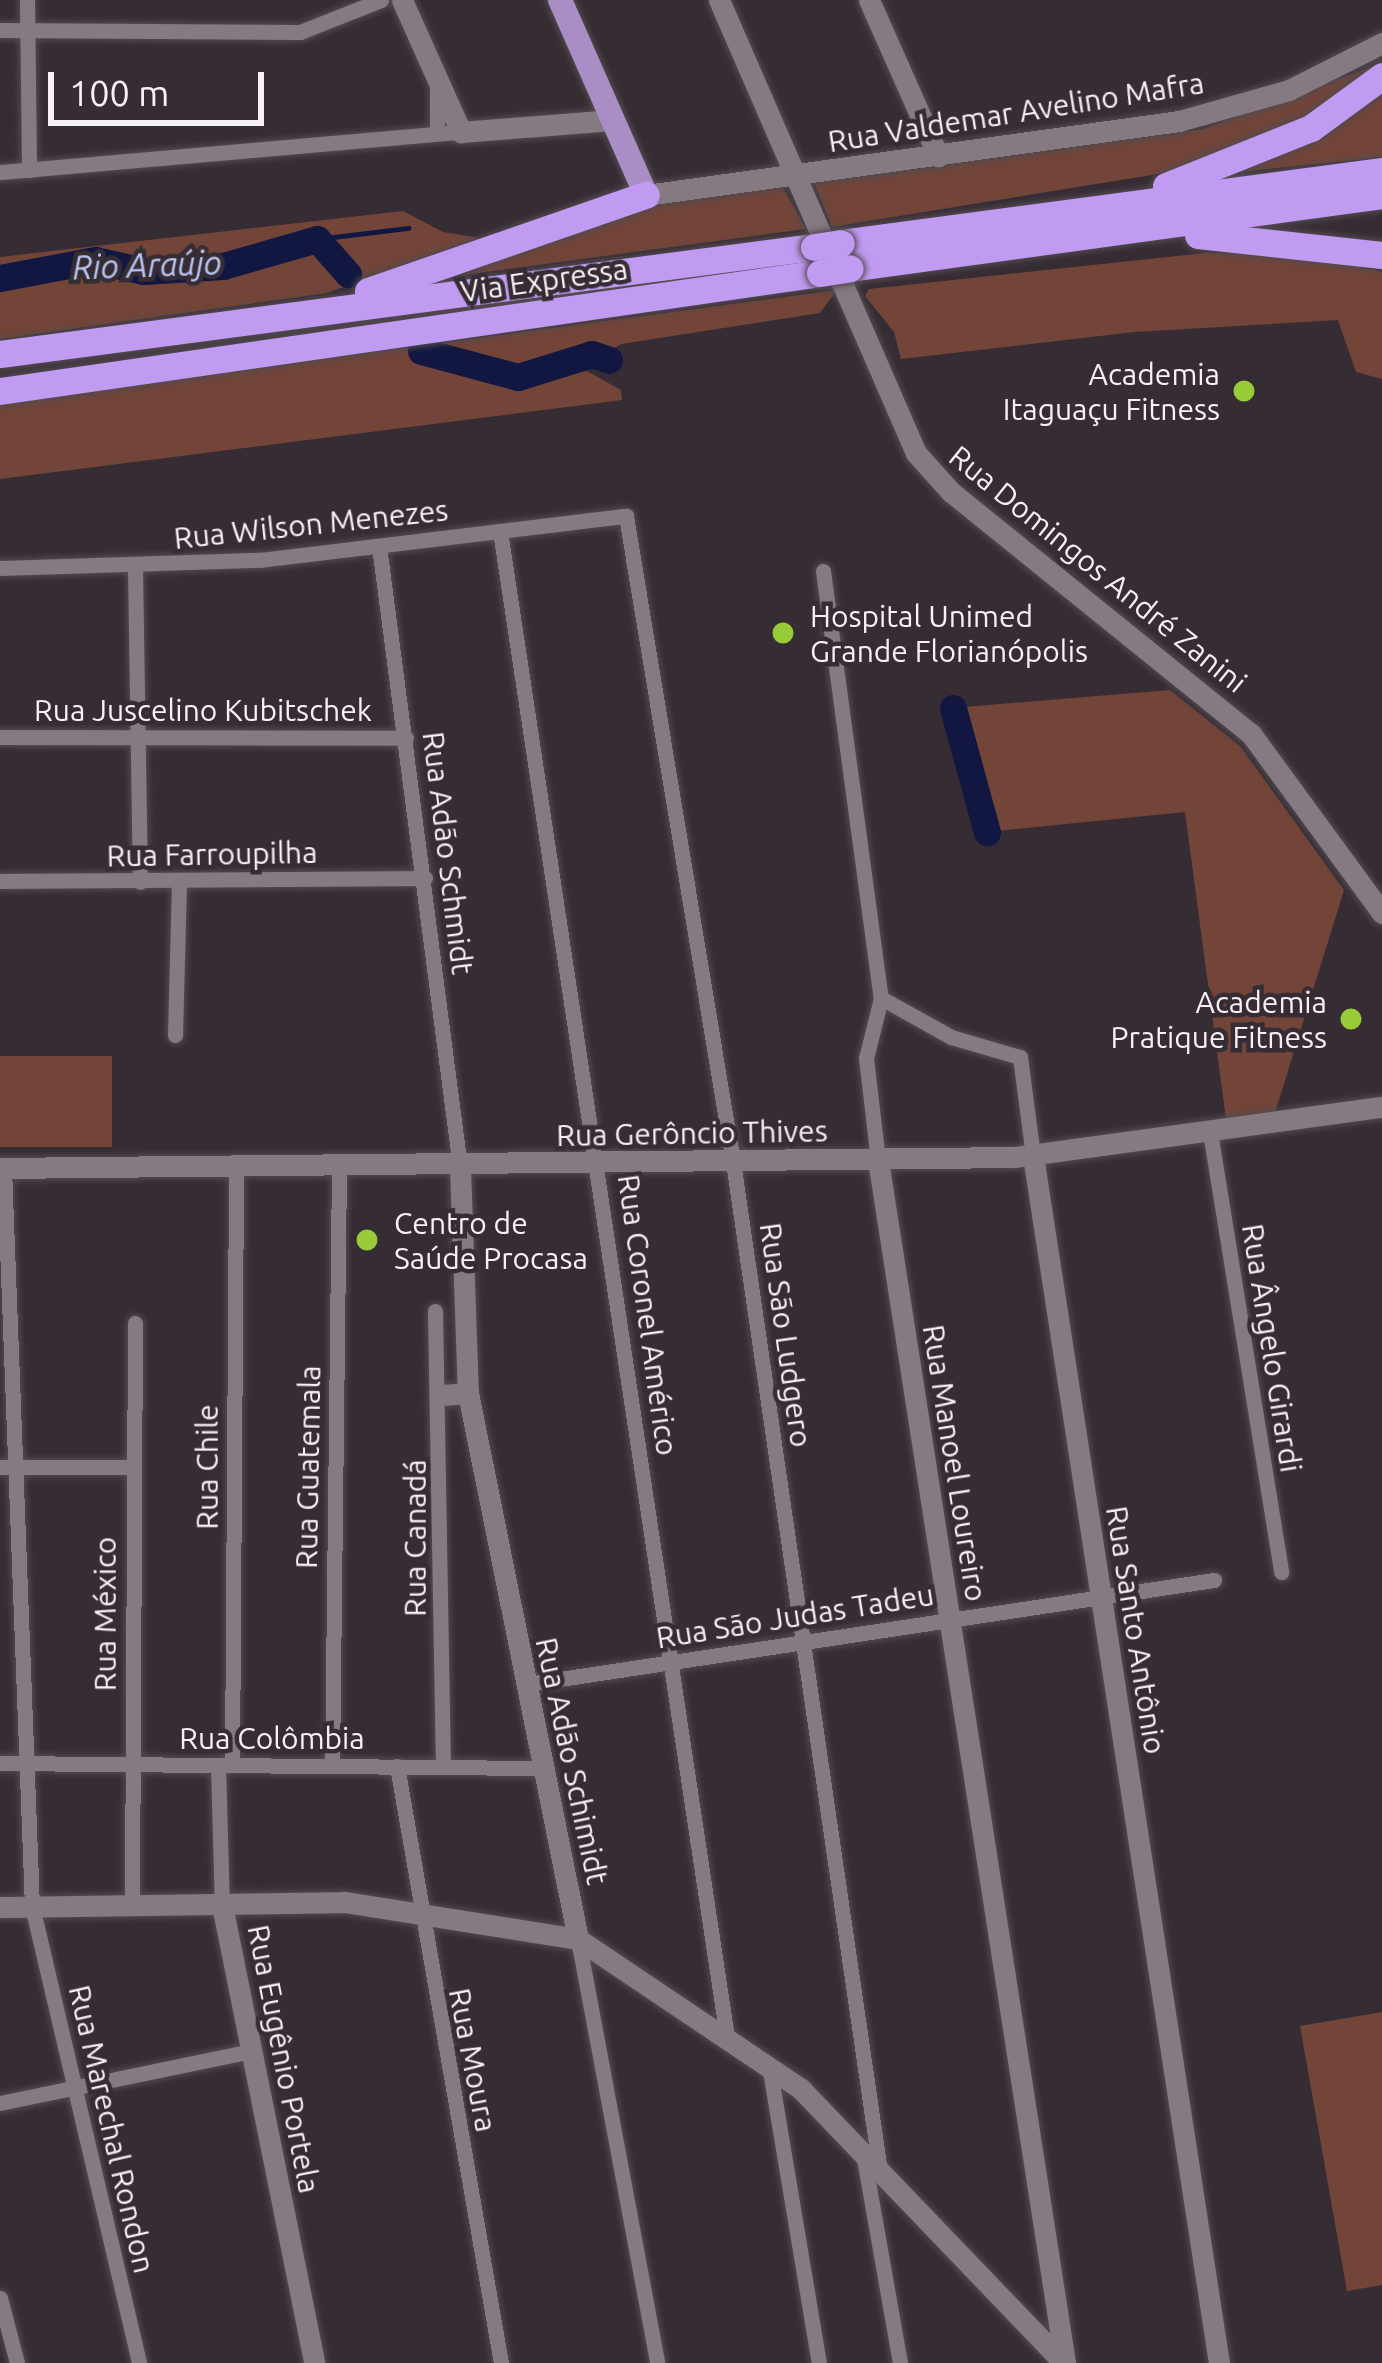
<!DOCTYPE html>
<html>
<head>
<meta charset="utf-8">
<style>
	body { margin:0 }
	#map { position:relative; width:1382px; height:2363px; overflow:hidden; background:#362d34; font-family:Ubuntu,sans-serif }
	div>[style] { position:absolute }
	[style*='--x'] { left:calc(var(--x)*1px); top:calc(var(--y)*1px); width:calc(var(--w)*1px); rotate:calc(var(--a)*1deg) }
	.green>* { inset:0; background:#734539 }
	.stream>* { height:4.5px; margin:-2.25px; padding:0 2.25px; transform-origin:2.25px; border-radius:2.25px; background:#121742 }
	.river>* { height:27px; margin:-13.5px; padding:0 13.5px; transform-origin:13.5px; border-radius:13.5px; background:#121742 }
	.roads { filter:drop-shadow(0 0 3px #514a4f) drop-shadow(0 0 3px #514a4f) }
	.street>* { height:15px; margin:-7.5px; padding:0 7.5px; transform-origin:7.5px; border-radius:7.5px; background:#857a82 }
	.secondary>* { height:21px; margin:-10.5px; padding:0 10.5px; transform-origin:10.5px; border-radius:10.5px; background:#857a82 }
	.primary>* { height:24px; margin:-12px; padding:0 12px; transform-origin:12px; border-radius:12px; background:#a98ec5 }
	.highway>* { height:27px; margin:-13.5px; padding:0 13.5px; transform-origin:13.5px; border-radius:13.5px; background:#c19bf2 }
	.bridges { filter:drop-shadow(0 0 3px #514a4f) drop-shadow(0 0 3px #514a4f) }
	.highway-bridge>* { height:27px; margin:-13.5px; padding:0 13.5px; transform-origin:13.5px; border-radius:13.5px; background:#c19bf2 }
	.dots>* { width:33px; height:33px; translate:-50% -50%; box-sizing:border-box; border:6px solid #362d34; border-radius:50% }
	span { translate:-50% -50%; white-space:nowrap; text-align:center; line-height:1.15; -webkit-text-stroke:9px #362d34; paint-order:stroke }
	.street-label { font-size:30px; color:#f7f1f5 }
	.poi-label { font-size:30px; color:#f7f1f5 }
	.right { translate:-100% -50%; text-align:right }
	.left { translate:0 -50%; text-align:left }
	.water-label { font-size:33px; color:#bac6f4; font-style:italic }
	.scale { position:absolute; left:48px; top:72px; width:216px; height:54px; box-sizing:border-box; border:6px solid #f7f1f5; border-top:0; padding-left:15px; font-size:36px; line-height:42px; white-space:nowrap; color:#f7f1f5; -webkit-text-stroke:9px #362d34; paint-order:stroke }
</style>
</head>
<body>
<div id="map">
	<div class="green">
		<div style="clip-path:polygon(1382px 63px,1330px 109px,1201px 167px,832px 227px,814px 183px,1203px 129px)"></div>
		<div style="clip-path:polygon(1382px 91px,1382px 157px,1239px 172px,1326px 133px)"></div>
		<div style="clip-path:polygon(782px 186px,806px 229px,463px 275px,639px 203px)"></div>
		<div style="clip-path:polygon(403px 211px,443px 232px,479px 238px,327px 293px,0 339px,0 257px)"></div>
		<div style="clip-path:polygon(1205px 253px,1302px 253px,1382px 272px,1382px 379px,1356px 372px,1338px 320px,1134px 332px,901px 359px,894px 332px,865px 296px,869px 289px)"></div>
		<div style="clip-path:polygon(837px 290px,820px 313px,621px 344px,581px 368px,621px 390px,622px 400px,0 479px,0 402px)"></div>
		<div style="clip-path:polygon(1170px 690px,1240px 746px,1344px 890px,1275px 1113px,1226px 1119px,1185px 812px,987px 832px,953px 708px)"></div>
		<div style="clip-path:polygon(0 1056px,112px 1056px,112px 1147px,0 1147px)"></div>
		<div style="clip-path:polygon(1382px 2012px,1382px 2285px,1347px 2291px,1300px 2026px)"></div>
	</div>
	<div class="stream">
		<div style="--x:317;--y:239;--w:92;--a:-6.9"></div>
	</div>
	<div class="river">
		<div style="--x:0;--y:278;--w:97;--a:-10.7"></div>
		<div style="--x:95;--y:260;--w:50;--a:12.7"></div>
		<div style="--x:144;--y:271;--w:79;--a:-3.6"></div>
		<div style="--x:223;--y:266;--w:98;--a:-16"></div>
		<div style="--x:317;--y:239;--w:47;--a:48.5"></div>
		<div style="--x:421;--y:351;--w:100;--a:15"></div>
		<div style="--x:518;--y:377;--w:77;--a:-17.3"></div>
		<div style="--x:592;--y:354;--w:18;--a:19"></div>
		<div style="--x:953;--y:708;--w:129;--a:74.7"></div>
	</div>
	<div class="roads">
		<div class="street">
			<div style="--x:27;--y:0;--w:170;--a:89.3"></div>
			<div style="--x:0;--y:30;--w:300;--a:0.4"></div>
			<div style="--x:300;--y:32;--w:87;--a:-21.6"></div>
			<div style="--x:437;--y:84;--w:45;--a:90"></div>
			<div style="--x:0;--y:172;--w:463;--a:-5"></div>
			<div style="--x:500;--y:531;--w:1523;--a:81.43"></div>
			<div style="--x:379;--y:546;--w:626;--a:82.57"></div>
			<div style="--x:135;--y:567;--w:315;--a:89.1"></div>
			<div style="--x:0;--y:568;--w:260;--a:-1.8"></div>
			<div style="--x:260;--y:560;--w:369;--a:-6.9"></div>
			<div style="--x:626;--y:516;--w:655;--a:80.6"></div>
			<div style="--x:733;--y:1162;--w:1013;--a:81.71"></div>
			<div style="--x:823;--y:571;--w:431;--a:82.3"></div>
			<div style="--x:881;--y:998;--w:62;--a:104"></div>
			<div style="--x:866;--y:1058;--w:103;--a:83.3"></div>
			<div style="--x:0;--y:737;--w:406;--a:0.1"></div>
			<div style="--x:0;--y:881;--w:425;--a:-0.4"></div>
			<div style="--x:881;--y:998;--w:80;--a:29.1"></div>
			<div style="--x:951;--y:1037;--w:72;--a:16.2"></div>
			<div style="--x:1020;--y:1057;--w:100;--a:82.5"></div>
			<div style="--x:175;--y:1035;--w:154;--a:-88.5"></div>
			<div style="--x:1210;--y:1132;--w:446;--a:80.8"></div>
			<div style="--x:4;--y:1168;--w:739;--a:87.83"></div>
			<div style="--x:32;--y:1906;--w:469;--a:76.8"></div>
			<div style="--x:435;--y:1311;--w:456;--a:89"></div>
			<div style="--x:0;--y:1467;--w:132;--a:0"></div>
			<div style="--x:527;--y:1684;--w:695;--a:-8.61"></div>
			<div style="--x:0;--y:1763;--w:544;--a:0.53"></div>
			<div style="--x:218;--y:1765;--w:140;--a:88.4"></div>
			<div style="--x:232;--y:1765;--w:595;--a:-89.61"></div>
			<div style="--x:332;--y:1766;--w:597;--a:-89.33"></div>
			<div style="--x:397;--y:1766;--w:606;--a:80.12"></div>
			<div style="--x:132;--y:1906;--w:583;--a:-89.71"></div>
			<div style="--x:578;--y:1939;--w:431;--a:79.4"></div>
			<div style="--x:769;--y:2065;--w:302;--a:80.5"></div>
			<div style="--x:0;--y:2103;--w:256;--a:-11.7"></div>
			<div style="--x:863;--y:2153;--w:213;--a:80"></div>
			<div style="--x:0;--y:2298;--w:67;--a:75.3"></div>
		</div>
		<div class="secondary">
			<div style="--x:402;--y:0;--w:145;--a:65.9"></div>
			<div style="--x:461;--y:132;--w:152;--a:-4.5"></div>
			<div style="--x:719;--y:0;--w:494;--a:66.5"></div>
			<div style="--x:916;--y:453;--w:52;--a:48.1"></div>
			<div style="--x:951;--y:492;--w:385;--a:38.9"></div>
			<div style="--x:1251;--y:734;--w:222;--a:53.8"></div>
			<div style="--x:869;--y:0;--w:171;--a:66.1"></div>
			<div style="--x:646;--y:195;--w:538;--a:-7.9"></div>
			<div style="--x:1179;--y:121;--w:114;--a:-15.7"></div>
			<div style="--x:1289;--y:90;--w:104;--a:-26.8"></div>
			<div style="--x:1033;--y:1156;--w:1221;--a:81.24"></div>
			<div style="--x:878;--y:1160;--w:1217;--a:81.16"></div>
			<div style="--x:460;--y:1167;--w:226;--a:88"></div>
			<div style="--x:468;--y:1393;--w:557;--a:78.61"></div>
			<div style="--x:0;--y:1168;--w:1015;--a:-0.62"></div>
			<div style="--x:1015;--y:1157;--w:370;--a:-7.8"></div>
			<div style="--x:441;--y:1395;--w:27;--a:-4"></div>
			<div style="--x:222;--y:1905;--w:467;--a:78.6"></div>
			<div style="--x:0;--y:1907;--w:345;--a:-0.8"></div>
			<div style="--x:345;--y:1902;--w:236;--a:9"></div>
			<div style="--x:578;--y:1939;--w:269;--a:33.9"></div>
			<div style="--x:801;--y:2089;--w:380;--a:46.2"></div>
		</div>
		<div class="primary">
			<div style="--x:560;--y:0;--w:213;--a:66.2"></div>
		</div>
		<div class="highway">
			<div style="--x:1166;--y:186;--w:156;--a:-21.8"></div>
			<div style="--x:1311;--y:128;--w:88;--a:-36.2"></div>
			<div style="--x:1198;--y:235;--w:185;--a:6.2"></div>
			<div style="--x:841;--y:243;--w:546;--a:-7.58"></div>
			<div style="--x:850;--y:268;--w:537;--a:-7.81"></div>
			<div style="--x:368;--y:291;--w:294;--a:-19.1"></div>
			<div style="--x:0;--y:354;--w:821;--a:-7.49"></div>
			<div style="--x:0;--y:391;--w:828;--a:-8.19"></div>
		</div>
	</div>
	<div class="bridges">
		<div class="highway-bridge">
			<div style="--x:814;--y:247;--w:27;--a:-8"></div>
			<div style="--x:820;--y:273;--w:30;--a:-9"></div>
		</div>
	</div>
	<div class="dots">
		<div style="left:1244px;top:391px;background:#97cc38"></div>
		<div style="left:783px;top:633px;background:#97cc38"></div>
		<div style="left:1351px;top:1019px;background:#97cc38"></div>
		<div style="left:367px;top:1240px;background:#97cc38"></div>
	</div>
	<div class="street-label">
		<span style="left:1016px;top:112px;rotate:-9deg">Rua Valdemar Avelino Mafra</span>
		<span style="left:544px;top:280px;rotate:-8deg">Via Expressa</span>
		<span style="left:311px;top:524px;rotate:-6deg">Rua Wilson Menezes</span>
		<span style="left:1098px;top:569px;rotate:39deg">Rua Domingos André Zanini</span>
		<span style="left:203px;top:710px">Rua Juscelino Kubitschek</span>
		<span style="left:448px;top:853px;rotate:83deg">Rua Adão Schmidt</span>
		<span style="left:212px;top:854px;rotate:-1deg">Rua Farroupilha</span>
		<span style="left:692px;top:1133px;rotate:-1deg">Rua Gerôncio Thives</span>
		<span style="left:648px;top:1315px;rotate:82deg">Rua Coronel Américo</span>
		<span style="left:786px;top:1335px;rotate:82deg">Rua São Ludgero</span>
		<span style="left:1272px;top:1348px;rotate:81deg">Rua Ângelo Girardi</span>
		<span style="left:955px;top:1463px;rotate:81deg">Rua Manoel Loureiro</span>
		<span style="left:207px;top:1467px;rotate:-90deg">Rua Chile</span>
		<span style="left:308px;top:1467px;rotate:-89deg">Rua Guatemala</span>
		<span style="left:415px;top:1538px;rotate:-90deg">Rua Canadá</span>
		<span style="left:105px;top:1614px;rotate:-90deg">Rua México</span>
		<span style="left:795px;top:1616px;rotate:-9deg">Rua São Judas Tadeu</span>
		<span style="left:1136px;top:1630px;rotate:81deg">Rua Santo Antônio</span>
		<span style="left:272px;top:1738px">Rua Colômbia</span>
		<span style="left:572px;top:1761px;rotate:78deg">Rua Adão Schimidt</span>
		<span style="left:284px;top:2059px;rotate:79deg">Rua Eugênio Portela</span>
		<span style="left:473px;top:2060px;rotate:79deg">Rua Moura</span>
		<span style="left:112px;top:2129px;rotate:77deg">Rua Marechal Rondon</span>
	</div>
	<div class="poi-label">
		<span class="right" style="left:1220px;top:391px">Academia<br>Itaguaçu Fitness</span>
		<span class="left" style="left:810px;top:633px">Hospital Unimed<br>Grande Florianópolis</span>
		<span class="right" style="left:1327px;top:1019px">Academia<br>Pratique Fitness</span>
		<span class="left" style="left:394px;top:1240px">Centro de<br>Saúde Procasa</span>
	</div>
	<div class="water-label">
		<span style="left:147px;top:265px;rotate:-2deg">Rio Araújo</span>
	</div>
	<div class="scale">100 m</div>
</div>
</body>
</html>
